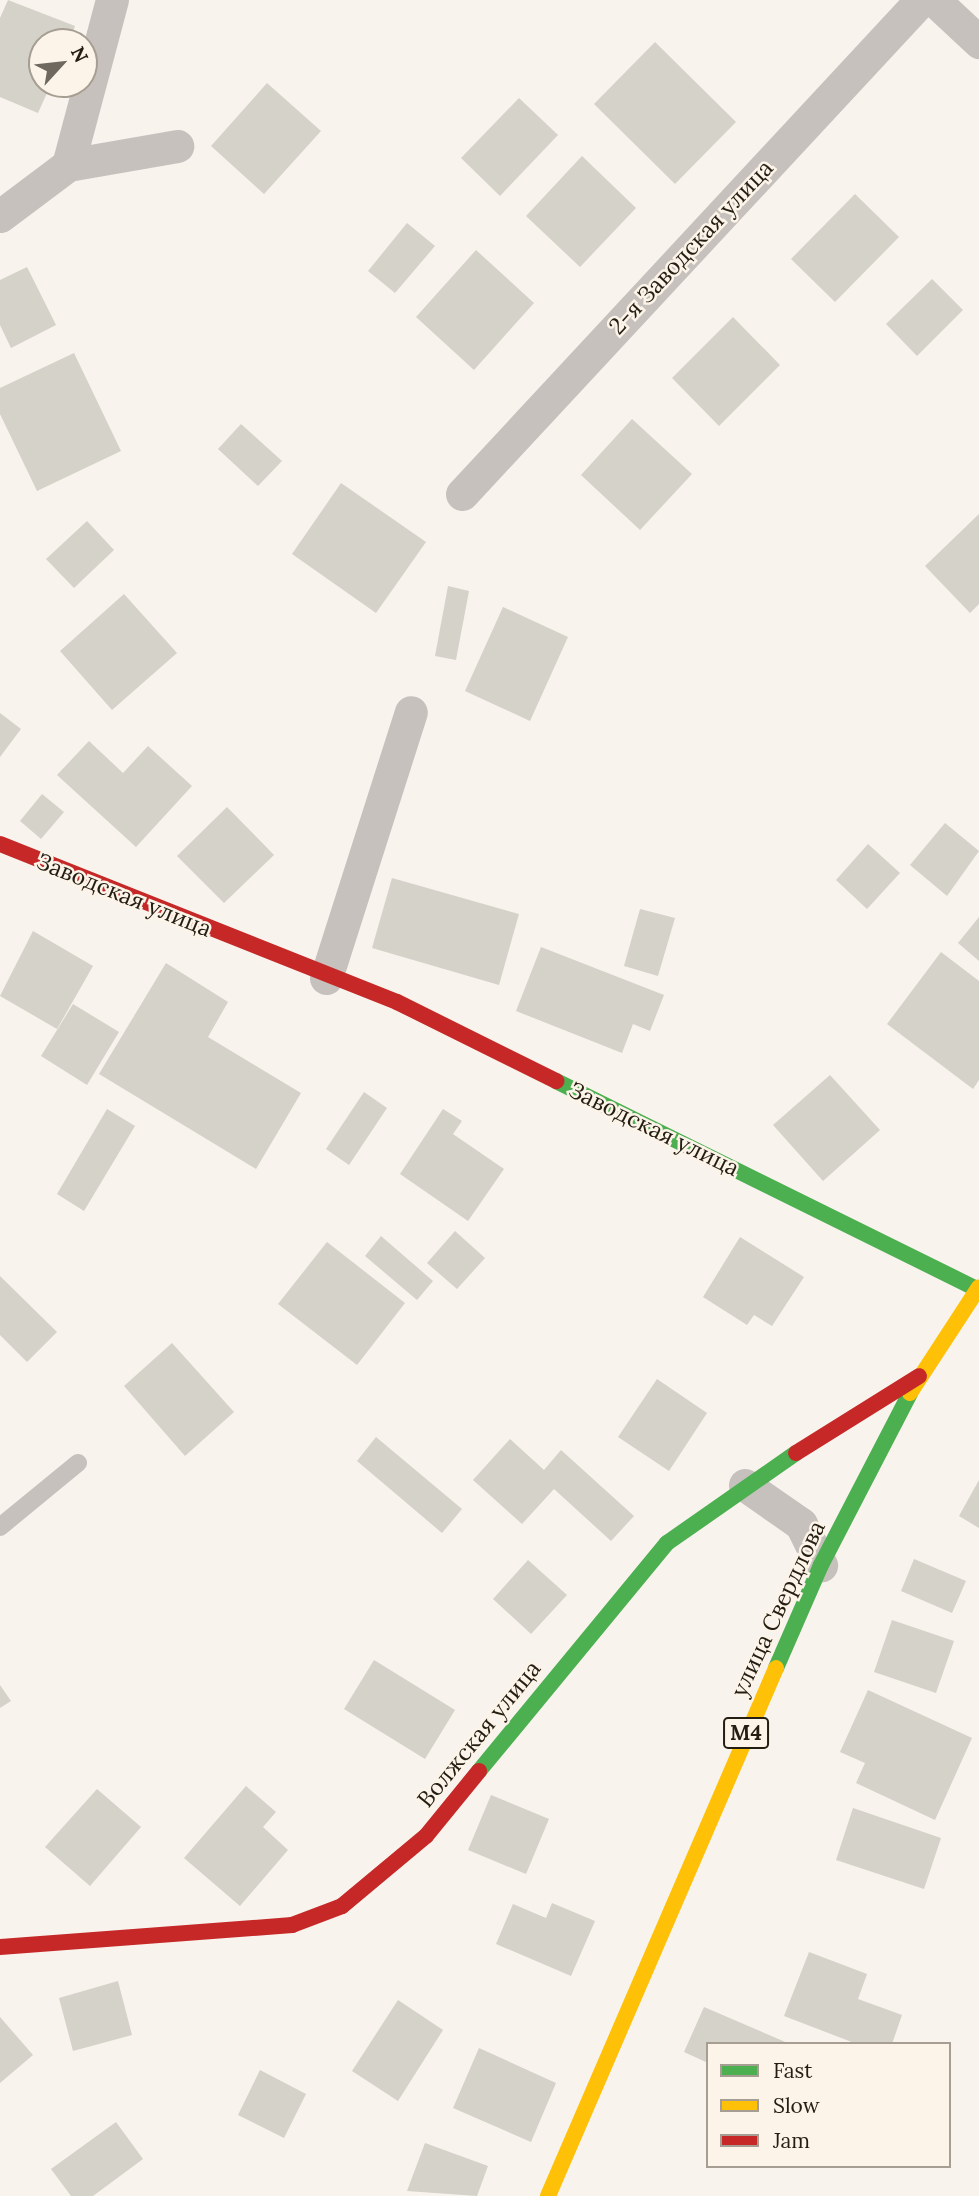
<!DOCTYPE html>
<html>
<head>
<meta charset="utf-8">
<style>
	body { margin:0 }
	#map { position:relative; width:979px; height:2196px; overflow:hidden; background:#f8f3ed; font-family:Lora,serif }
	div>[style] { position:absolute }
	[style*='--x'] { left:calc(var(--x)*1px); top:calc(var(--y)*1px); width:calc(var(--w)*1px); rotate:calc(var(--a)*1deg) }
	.building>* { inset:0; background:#d4d2c9 }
	.lane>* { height:18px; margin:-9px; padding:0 9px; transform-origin:9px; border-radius:9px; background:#c6c1bd }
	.street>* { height:33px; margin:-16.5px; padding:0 16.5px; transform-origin:16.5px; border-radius:16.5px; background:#c6c1bd }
	.fast>* { height:16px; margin:-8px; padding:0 8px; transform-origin:8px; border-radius:8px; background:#4caf50 }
	.slow>* { height:16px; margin:-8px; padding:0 8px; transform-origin:8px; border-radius:8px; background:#ffc107 }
	.jam>* { height:16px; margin:-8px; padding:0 8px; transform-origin:8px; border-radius:8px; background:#c62828 }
	span { translate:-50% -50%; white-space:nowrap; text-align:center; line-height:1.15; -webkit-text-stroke:5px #fcf4e9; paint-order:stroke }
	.shield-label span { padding:2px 5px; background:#fcf4e9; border:2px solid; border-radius:5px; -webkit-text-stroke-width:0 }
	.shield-label { font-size:21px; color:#241d12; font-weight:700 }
	.street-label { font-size:23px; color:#241d12 }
	.legend { position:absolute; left:706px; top:2042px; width:245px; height:126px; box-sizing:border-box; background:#fcf4e9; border:2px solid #a69e93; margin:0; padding:9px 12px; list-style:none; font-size:21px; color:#241d12 }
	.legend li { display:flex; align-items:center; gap:14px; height:35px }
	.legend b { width:35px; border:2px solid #a69e93 }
	.north { position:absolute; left:28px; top:28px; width:70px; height:70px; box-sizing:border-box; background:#fcf4e9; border:2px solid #a69e93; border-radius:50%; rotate:63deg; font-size:19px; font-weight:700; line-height:28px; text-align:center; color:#241d12 }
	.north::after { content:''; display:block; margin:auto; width:24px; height:32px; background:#6e685f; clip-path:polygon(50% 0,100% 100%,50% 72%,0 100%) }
</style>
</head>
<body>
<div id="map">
	<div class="building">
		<div style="clip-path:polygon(8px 0,75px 26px,69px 42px,42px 42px,42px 84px,51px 84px,38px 113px,0 97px,0 18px)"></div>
		<div style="clip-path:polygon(655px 42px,736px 122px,675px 184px,594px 104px)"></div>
		<div style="clip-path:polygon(267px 83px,321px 131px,264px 194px,211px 146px)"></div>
		<div style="clip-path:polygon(519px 98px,558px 135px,500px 196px,461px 158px)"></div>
		<div style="clip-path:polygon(582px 156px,636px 208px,580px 267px,526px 216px)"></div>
		<div style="clip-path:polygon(855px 194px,899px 237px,835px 302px,791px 259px)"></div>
		<div style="clip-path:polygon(407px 223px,435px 246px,395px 293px,368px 271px)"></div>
		<div style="clip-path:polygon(476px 250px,534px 303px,474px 370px,416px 317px)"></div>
		<div style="clip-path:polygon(27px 267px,56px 325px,11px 348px,0 325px,0 280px)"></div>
		<div style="clip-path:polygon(932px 279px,963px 310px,917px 356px,886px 324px)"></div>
		<div style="clip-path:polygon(733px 317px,780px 365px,719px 426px,672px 378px)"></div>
		<div style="clip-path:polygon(74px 353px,121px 451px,37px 491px,0 414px,0 388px)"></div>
		<div style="clip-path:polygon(632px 419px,692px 474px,640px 530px,581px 475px)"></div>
		<div style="clip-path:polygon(241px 424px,282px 461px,258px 486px,218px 449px)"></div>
		<div style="clip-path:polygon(341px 483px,426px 542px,376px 613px,292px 554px)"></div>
		<div style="clip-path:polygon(979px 514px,979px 604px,970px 613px,925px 566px)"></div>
		<div style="clip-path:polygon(87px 521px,114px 550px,74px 588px,46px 559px)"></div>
		<div style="clip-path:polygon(448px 586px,469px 591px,456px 660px,435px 656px)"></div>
		<div style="clip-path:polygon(124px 594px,177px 653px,112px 710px,60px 651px)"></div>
		<div style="clip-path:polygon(503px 607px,568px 637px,530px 721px,465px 691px)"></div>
		<div style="clip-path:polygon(0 713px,21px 729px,0 757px)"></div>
		<div style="clip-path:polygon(89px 741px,123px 773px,148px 746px,192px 786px,136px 847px,57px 775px)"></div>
		<div style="clip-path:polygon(42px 794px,64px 812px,41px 839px,20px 821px)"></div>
		<div style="clip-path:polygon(227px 807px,274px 855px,224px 903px,177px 856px)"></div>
		<div style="clip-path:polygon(945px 823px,979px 851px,947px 896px,910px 865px)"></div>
		<div style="clip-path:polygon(868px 844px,900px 873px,867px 909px,836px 880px)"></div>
		<div style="clip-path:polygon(392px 878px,519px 914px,499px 985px,372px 948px)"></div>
		<div style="clip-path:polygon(640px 909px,675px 918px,658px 976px,624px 966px)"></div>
		<div style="clip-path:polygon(979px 917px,979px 961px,958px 943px)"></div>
		<div style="clip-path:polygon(33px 931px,93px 966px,57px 1029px,0 996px)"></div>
		<div style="clip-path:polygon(541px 947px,664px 995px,650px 1031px,633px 1024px,622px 1053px,516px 1011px)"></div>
		<div style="clip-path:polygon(941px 952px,979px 981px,979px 1080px,973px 1089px,887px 1024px)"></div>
		<div style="clip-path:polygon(166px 963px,228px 1002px,208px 1037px,301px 1093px,256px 1169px,99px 1074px)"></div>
		<div style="clip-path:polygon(73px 1004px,119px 1032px,87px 1085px,41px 1056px)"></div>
		<div style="clip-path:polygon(830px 1075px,880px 1130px,823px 1181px,773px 1125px)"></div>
		<div style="clip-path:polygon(364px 1092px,387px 1108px,349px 1165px,326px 1149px)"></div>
		<div style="clip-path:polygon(107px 1109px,135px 1126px,84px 1211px,57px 1194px)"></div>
		<div style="clip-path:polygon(443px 1109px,462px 1121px,453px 1134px,504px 1169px,468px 1221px,400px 1174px)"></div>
		<div style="clip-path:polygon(455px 1231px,485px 1258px,457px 1289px,427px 1263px)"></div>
		<div style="clip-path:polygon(381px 1236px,433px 1281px,417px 1300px,365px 1256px)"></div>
		<div style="clip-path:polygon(740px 1237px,804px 1277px,772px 1326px,754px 1315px,747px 1325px,703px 1297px)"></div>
		<div style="clip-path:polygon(327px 1242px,405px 1303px,357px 1365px,278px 1304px)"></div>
		<div style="clip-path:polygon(0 1276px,57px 1332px,27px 1362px,0 1335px)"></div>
		<div style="clip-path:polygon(172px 1343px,234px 1412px,185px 1456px,124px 1386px)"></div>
		<div style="clip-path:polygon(657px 1379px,707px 1413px,669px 1471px,618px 1437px)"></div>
		<div style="clip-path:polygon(376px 1437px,462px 1509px,442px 1533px,357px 1461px)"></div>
		<div style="clip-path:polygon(510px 1439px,544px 1470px,561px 1450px,634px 1516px,611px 1541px,554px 1489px,522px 1524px,473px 1480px)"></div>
		<div style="clip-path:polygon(979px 1480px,979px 1528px,959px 1516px)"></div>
		<div style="clip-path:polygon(914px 1559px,966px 1581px,952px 1613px,901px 1591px)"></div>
		<div style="clip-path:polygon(528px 1560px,567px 1595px,531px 1634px,493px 1599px)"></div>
		<div style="clip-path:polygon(892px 1620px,954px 1641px,936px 1693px,874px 1672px)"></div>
		<div style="clip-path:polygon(374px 1660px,455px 1710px,425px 1759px,344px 1709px)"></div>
		<div style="clip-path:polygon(0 1685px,11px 1701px,0 1708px)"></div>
		<div style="clip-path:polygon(868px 1690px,972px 1738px,935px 1820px,856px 1783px,865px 1763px,840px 1752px)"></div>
		<div style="clip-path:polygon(246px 1786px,276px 1812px,263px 1827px,288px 1850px,240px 1906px,184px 1858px)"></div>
		<div style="clip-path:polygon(97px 1789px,141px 1827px,90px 1886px,45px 1847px)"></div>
		<div style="clip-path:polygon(491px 1795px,549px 1819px,526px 1874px,468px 1850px)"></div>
		<div style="clip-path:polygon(853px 1808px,941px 1838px,924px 1889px,836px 1860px)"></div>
		<div style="clip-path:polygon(552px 1903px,595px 1921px,571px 1976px,496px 1944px,513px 1904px,546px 1918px)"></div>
		<div style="clip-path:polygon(809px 1952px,867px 1974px,858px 1999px,902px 2015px,892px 2044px,857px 2044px,784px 2016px)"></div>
		<div style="clip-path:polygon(118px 1981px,132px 2035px,73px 2051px,59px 1998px)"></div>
		<div style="clip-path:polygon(398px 2000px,443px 2030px,398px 2101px,352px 2071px)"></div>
		<div style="clip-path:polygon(704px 2007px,790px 2044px,708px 2044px,708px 2063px,684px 2052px)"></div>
		<div style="clip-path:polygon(0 2017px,33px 2055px,0 2083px)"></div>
		<div style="clip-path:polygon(479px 2048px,556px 2083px,531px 2142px,453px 2108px)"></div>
		<div style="clip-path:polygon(260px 2070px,306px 2094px,284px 2138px,238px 2115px)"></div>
		<div style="clip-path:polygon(116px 2122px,143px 2159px,93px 2196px,71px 2196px,51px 2169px)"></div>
		<div style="clip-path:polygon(425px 2143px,488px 2166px,477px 2196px,407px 2191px)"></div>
	</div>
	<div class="lane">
		<div style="--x:0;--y:1527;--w:101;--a:-39.4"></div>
	</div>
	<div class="street">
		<div style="--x:934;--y:0;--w:62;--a:43"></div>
		<div style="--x:68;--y:165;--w:171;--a:-75.1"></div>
		<div style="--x:0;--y:216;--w:85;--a:-36.9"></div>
		<div style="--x:68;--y:165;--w:111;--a:-9.9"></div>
		<div style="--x:462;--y:494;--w:674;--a:-47.1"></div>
		<div style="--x:326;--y:978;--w:279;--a:-72.3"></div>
		<div style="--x:745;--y:1485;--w:68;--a:34.9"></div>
		<div style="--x:801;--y:1524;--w:46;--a:64"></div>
	</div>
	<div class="fast">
		<div style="--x:556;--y:1081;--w:470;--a:26.3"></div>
		<div style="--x:776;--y:1668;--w:112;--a:-66.4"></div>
		<div style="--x:821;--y:1565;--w:194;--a:-62.6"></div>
		<div style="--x:479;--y:1771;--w:296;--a:-50.5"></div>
		<div style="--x:667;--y:1543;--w:157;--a:-34.9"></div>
	</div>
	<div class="slow">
		<div style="--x:910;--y:1393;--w:126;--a:-56.9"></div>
		<div style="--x:548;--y:2196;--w:575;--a:-66.64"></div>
	</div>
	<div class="jam">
		<div style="--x:0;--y:844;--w:427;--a:21.7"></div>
		<div style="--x:397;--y:1002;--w:178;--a:26.4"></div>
		<div style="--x:796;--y:1453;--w:145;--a:-32"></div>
		<div style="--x:0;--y:1947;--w:293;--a:-4.3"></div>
		<div style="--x:292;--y:1925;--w:53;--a:-20.8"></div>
		<div style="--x:342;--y:1906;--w:109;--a:-39.8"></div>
		<div style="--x:426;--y:1836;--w:84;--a:-50.8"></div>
	</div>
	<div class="shield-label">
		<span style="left:746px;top:1733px">M4</span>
	</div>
	<div class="street-label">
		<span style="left:691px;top:247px;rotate:-47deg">2-я Заводская улица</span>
		<span style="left:124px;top:895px;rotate:22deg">Заводская улица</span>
		<span style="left:654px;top:1129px;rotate:26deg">Заводская улица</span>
		<span style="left:778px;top:1609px;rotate:-65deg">улица Свердлова</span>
		<span style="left:479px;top:1734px;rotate:-51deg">Волжская улица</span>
	</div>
	<ul class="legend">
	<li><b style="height:9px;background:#4caf50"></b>Fast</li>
	<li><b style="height:9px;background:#ffc107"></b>Slow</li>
	<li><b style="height:9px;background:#c62828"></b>Jam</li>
	</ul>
	<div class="north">N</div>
</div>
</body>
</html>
